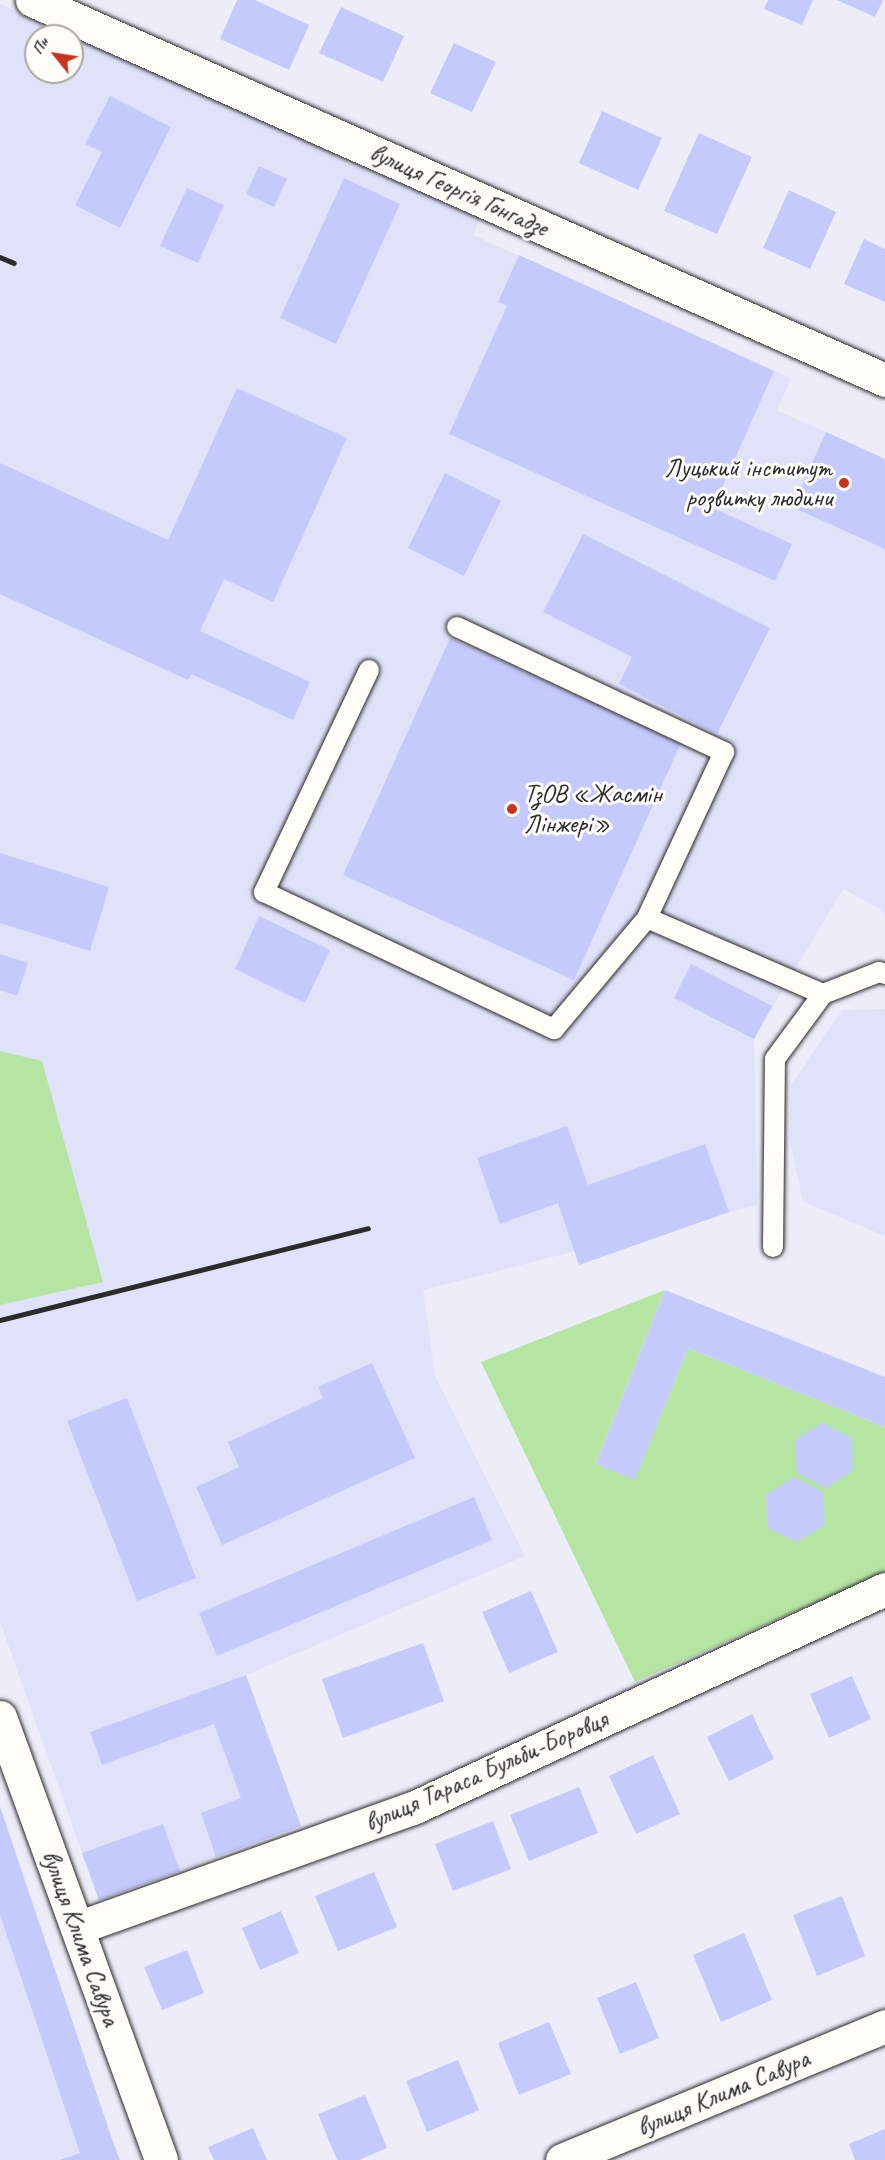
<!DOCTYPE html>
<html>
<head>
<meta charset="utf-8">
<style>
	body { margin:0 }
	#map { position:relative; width:885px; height:2160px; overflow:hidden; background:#ecedf9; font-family:Caveat,sans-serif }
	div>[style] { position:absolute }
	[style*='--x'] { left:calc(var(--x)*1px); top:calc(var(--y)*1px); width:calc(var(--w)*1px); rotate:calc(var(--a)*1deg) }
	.built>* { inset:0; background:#e0e2fa }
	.green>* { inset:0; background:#b6e5a3 }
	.building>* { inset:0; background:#c5cafd }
	.roads { filter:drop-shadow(0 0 2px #2b2b2b) drop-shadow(0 0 2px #2b2b2b) }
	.service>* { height:20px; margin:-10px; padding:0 10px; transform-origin:10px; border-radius:10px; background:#fdfcf7 }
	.minor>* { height:33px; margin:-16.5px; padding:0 16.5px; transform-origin:16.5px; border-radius:16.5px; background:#fdfcf7 }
	.tertiary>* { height:33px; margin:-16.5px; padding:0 16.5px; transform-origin:16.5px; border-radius:16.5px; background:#fdfcf7 }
	.rail>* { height:4.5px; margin:-2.25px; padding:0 2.25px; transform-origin:2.25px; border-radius:2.25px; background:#2b2b2b }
	.dots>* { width:16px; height:16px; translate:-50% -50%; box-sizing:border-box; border:3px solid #fdfcf7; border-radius:50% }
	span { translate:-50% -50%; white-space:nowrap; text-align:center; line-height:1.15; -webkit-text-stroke:6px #fdfcf7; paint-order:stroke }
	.street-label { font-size:26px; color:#2b2b2b }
	.poi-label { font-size:26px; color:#2b2b2b }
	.right { translate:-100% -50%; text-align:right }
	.left { translate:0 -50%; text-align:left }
	.north { position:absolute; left:24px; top:24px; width:60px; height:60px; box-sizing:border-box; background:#fdfcf7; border:2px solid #a9a8a5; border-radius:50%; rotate:300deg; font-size:16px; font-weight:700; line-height:24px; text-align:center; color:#2b2b2b }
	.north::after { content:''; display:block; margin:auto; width:21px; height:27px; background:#c8321e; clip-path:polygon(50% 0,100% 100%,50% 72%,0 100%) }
</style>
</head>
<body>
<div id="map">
	<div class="built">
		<div style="clip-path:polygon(0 4px,71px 36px,36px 36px,36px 72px,72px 72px,72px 36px,480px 218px,473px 235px,791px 378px,777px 410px,885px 459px,885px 917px,882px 910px,843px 889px,754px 1039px,757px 1205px,423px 1290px,435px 1375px,525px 1556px,246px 1675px,301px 1826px,99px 1900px,0 1622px)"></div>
		<div style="clip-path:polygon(885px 1009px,885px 1236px,803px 1202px,790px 1141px,791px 1085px,842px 1010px)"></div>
		<div style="clip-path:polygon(0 1806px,113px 2142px,58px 2160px,0 2160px)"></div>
	</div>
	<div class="green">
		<div style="clip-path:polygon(0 1051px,42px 1061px,103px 1282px,0 1305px)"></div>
		<div style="clip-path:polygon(665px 1290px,596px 1464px,635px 1479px,688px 1348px,885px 1427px,885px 1572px,635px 1682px,481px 1362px)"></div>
	</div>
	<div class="building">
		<div style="clip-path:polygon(237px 0,255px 0,309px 25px,289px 70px,220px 39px)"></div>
		<div style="clip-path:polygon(768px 0,813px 0,802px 25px,764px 9px)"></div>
		<div style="clip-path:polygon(837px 0,883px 0,875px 17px)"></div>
		<div style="clip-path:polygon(341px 7px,404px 36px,383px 82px,319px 53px)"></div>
		<div style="clip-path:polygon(454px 43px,496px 62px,472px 112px,430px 93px)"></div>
		<div style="clip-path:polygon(110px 96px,171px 127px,120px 228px,75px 205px,102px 152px,85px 144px)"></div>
		<div style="clip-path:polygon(602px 111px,662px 138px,638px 190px,579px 163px)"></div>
		<div style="clip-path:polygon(699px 133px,752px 157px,717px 234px,664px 211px)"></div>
		<div style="clip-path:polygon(259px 166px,287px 179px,274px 207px,246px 194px)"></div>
		<div style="clip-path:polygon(344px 178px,400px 204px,336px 344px,280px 318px)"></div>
		<div style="clip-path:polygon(187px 188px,224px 205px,198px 263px,160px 246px)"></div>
		<div style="clip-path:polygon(789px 190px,836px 212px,810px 269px,763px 248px)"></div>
		<div style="clip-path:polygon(864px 239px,885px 249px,885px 302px,844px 284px)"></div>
		<div style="clip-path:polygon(519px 255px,774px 371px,713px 508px,792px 544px,775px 581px,449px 434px,507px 306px,498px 302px)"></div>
		<div style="clip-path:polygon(237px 388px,347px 438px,273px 602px,224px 579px,200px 631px,310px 682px,293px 720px,191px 674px,188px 680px,0 594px,0 463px,168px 540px)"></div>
		<div style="clip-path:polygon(826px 432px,885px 459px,885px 549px,792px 507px)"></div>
		<div style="clip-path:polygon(445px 473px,501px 501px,464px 576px,408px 548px)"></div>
		<div style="clip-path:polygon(583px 534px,770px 628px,717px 734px,619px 684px,632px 657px,543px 612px)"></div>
		<div style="clip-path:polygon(450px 638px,681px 743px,574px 980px,343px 875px)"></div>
		<div style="clip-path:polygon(0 853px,109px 887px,90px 951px,0 923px)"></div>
		<div style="clip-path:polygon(259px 916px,330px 950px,305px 1003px,235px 969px)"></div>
		<div style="clip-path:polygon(0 954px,28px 963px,17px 996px,0 990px)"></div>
		<div style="clip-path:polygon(691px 964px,772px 1006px,754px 1039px,674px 998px)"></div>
		<div style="clip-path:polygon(567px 1126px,588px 1185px,705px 1144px,729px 1212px,579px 1265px,558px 1203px,500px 1224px,477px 1158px)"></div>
		<div style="clip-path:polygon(665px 1290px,885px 1377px,885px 1427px,688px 1348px,635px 1480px,596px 1464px)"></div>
		<div style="clip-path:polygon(372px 1363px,415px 1458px,222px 1545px,196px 1487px,239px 1467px,228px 1442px,323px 1398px,318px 1387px)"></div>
		<div style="clip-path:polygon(127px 1398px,196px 1578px,137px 1601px,67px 1421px)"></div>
		<div style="clip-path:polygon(822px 1423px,852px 1438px,853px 1470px,826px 1488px,797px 1473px,795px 1440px)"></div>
		<div style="clip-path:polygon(794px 1477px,823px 1492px,825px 1525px,797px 1542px,768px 1528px,766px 1495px)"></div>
		<div style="clip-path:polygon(474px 1497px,492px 1540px,217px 1656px,199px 1613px)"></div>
		<div style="clip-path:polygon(531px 1591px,558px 1652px,509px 1673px,482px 1612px)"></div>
		<div style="clip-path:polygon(423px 1643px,444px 1701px,343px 1738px,322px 1679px)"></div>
		<div style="clip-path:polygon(246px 1675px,301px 1826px,216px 1857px,201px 1813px,241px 1798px,214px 1724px,102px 1765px,90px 1732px)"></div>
		<div style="clip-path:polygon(852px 1676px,871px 1719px,829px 1738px,810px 1694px)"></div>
		<div style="clip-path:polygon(752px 1714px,774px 1759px,729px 1781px,707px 1737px)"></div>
		<div style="clip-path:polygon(653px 1755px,680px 1814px,636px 1834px,609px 1776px)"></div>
		<div style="clip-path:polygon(579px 1787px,598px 1833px,529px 1861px,510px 1815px)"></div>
		<div style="clip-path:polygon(0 1807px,113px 2142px,120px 2160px,59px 2160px,80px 2153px,0 1915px)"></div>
		<div style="clip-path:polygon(493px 1821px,511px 1869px,453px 1891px,435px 1844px)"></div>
		<div style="clip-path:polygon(163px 1824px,180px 1871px,99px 1900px,82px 1853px)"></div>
		<div style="clip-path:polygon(374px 1872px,397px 1927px,338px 1951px,315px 1896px)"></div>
		<div style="clip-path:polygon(842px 1896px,865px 1956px,817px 1976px,793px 1915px)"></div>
		<div style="clip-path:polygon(281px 1911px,299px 1953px,260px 1970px,242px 1928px)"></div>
		<div style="clip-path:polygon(744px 1933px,772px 2000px,721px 2022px,693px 1955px)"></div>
		<div style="clip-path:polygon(187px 1950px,204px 1993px,162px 2010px,144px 1967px)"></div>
		<div style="clip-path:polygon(636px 1982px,659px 2038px,620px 2054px,597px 1998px)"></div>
		<div style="clip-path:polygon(549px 2022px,571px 2074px,519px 2095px,498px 2043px)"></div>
		<div style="clip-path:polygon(458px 2060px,479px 2110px,427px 2132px,406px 2081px)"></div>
		<div style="clip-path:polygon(365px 2095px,387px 2148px,359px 2160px,337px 2160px,318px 2114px)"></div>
		<div style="clip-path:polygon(253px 2128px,267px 2160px,214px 2160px,208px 2147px)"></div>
		<div style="clip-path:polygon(885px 2129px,885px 2160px,855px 2160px,849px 2144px)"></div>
	</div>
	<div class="roads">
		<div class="service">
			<div style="--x:457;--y:627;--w:295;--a:25.1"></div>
			<div style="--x:724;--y:752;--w:183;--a:114.9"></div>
			<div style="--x:369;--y:670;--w:246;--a:115.3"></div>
			<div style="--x:264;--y:892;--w:321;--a:25.3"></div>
			<div style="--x:554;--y:1029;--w:145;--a:-50"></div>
			<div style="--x:647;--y:918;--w:192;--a:23.4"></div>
			<div style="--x:773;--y:1247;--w:188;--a:-89.4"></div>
			<div style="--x:775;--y:1059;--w:81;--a:-53.6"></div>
			<div style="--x:823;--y:994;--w:60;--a:-21.4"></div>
			<div style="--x:879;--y:972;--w:6;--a:18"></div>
		</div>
		<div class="minor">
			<div style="--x:32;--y:0;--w:934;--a:24.01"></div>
			<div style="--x:0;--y:1717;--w:471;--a:70"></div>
			<div style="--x:77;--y:1928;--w:357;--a:-19.7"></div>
			<div style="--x:413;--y:1808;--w:520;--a:-24.89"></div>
		</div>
		<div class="tertiary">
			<div style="--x:562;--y:2160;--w:350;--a:-22.5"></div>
		</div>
	</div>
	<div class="rail">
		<div style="--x:0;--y:257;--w:15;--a:23"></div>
		<div style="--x:0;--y:1320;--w:379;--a:-14"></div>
	</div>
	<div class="dots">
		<div style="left:844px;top:483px;background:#c8321e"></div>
		<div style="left:512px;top:809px;background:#c8321e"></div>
	</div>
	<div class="street-label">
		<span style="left:459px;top:190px;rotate:24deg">вулиця Георгія Гонгадзе</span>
		<span style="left:486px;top:1771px;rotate:-24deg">вулиця Тараса Бульби-Боровця</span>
		<span style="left:81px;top:1938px;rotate:70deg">вулиця Клима Савура</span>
		<span style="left:723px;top:2093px;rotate:-23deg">вулиця Клима Савура</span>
	</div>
	<div class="poi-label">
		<span class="right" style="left:832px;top:483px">Луцький інститут<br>розвитку людини</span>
		<span class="left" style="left:524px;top:809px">ТзОВ «Жасмін<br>Лінжері»</span>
	</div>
	<div class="north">Пн</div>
</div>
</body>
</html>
